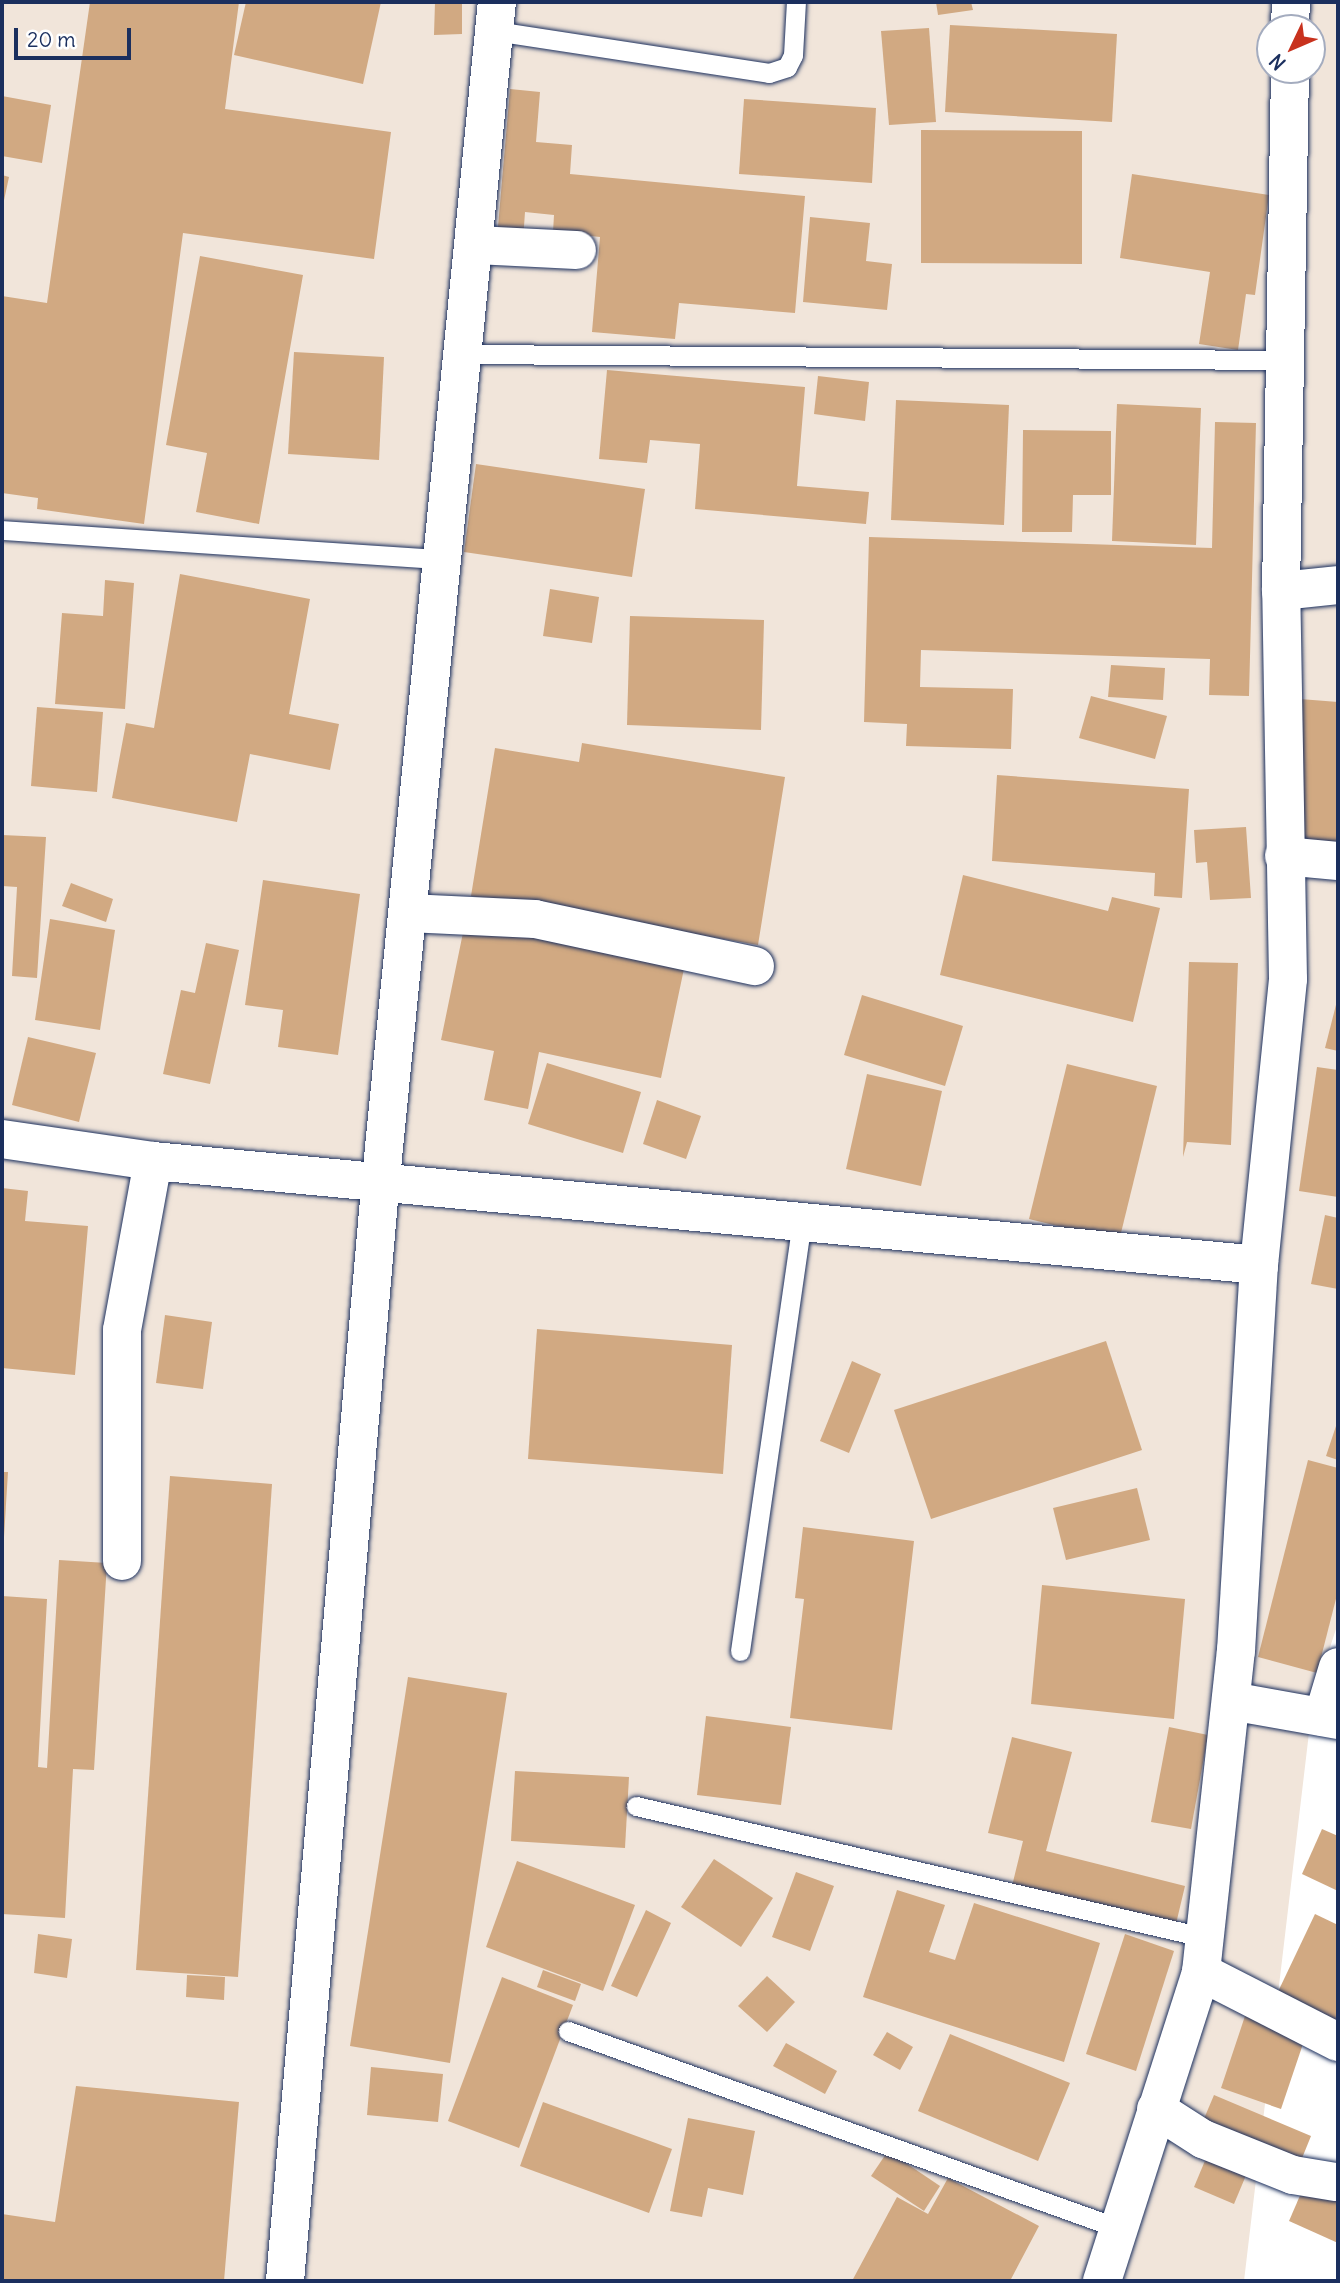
<!DOCTYPE html>
<html>
<head>
<meta charset="utf-8">
<style>
	body { margin:0 }
	#map { position:relative; width:1340px; height:2283px; overflow:hidden; background:#fff; font-family:Delius,sans-serif }
	div>[style] { position:absolute }
	[style*='--x'] { left:calc(var(--x)*1px); top:calc(var(--y)*1px); width:calc(var(--w)*1px); rotate:calc(var(--a)*1deg) }
	.built>* { inset:0; background:#f1e5da }
	.building>* { inset:0; background:#d1a982 }
	.roads { filter:drop-shadow(0 0 2px #1b2f5e) drop-shadow(0 0 2px #1b2f5e) }
	.lane>* { height:19px; margin:-9.5px; padding:0 9.5px; transform-origin:9.5px; border-radius:9.5px; background:#fff }
	.street>* { height:38px; margin:-19px; padding:0 19px; transform-origin:19px; border-radius:19px; background:#fff }
	span { translate:-50% -50%; white-space:nowrap; text-align:center; line-height:1.15; -webkit-text-stroke:7px #fff; paint-order:stroke }
	.frame { position:absolute; inset:0; border:4px solid #1b2f5e; pointer-events:none }
	.north { position:absolute; left:1256px; top:14px; width:70px; height:70px; box-sizing:border-box; background:#fff; border:2px solid #a4acbf; border-radius:50%; rotate:226deg; font-size:19px; font-weight:700; line-height:28px; text-align:center; color:#1b2f5e }
	.north::after { content:''; display:block; margin:auto; width:24px; height:32px; background:#c8321e; clip-path:polygon(50% 0,100% 100%,50% 72%,0 100%) }
	.scale { position:absolute; left:14px; top:28px; width:117px; height:32px; box-sizing:border-box; border:4px solid #1b2f5e; border-top:0; padding-left:9px; font-size:21px; line-height:24px; white-space:nowrap; color:#1b2f5e; -webkit-text-stroke:5px #fff; paint-order:stroke }
</style>
</head>
<body>
<div id="map">
	<div class="built">
		<div style="clip-path:polygon(evenodd,2px 2px,1338px 2px,1338px 1623px,1313px 1699px,1244px 2281px,2px 2281px,2px 2px,1270px 28px,1312px 28px,1312px 70px,1270px 70px,1270px 28px)"></div>
	</div>
	<div class="building">
		<div style="clip-path:polygon(90px 2px,239px 2px,225px 109px,391px 132px,374px 259px,183px 233px,144px 524px,37px 509px,38px 498px,2px 493px,2px 296px,47px 303px)"></div>
		<div style="clip-path:polygon(246px 2px,381px 2px,363px 84px,234px 55px)"></div>
		<div style="clip-path:polygon(435px 2px,462px 2px,462px 34px,434px 35px)"></div>
		<div style="clip-path:polygon(936px 2px,971px 2px,973px 10px,938px 15px)"></div>
		<div style="clip-path:polygon(950px 25px,1117px 34px,1112px 122px,945px 112px)"></div>
		<div style="clip-path:polygon(929px 28px,936px 122px,889px 125px,881px 31px)"></div>
		<div style="clip-path:polygon(510px 89px,540px 92px,536px 142px,572px 145px,570px 174px,805px 196px,795px 313px,679px 303px,675px 339px,592px 332px,600px 237px,553px 232px,554px 215px,525px 212px,523px 241px,497px 238px)"></div>
		<div style="clip-path:polygon(2px 96px,51px 105px,42px 163px,2px 156px)"></div>
		<div style="clip-path:polygon(744px 99px,876px 108px,872px 183px,739px 174px)"></div>
		<div style="clip-path:polygon(921px 130px,1082px 131px,1082px 264px,921px 263px)"></div>
		<div style="clip-path:polygon(1132px 174px,1269px 195px,1255px 295px,1246px 294px,1238px 350px,1199px 344px,1210px 272px,1120px 258px)"></div>
		<div style="clip-path:polygon(2px 175px,9px 177px,3px 205px,2px 205px)"></div>
		<div style="clip-path:polygon(810px 217px,870px 223px,866px 261px,892px 264px,887px 310px,803px 302px)"></div>
		<div style="clip-path:polygon(200px 256px,303px 275px,259px 524px,196px 512px,207px 453px,166px 445px)"></div>
		<div style="clip-path:polygon(294px 352px,384px 357px,379px 460px,288px 454px)"></div>
		<div style="clip-path:polygon(607px 370px,805px 387px,797px 486px,869px 492px,866px 524px,695px 509px,700px 444px,650px 440px,647px 463px,599px 459px)"></div>
		<div style="clip-path:polygon(818px 376px,869px 382px,865px 421px,814px 414px)"></div>
		<div style="clip-path:polygon(896px 400px,1009px 405px,1004px 525px,891px 520px)"></div>
		<div style="clip-path:polygon(1117px 404px,1201px 408px,1196px 545px,1112px 541px)"></div>
		<div style="clip-path:polygon(1215px 422px,1256px 423px,1249px 696px,1209px 695px,1210px 659px,921px 650px,920px 687px,1013px 689px,1011px 749px,906px 746px,907px 724px,864px 722px,869px 537px,1212px 548px)"></div>
		<div style="clip-path:polygon(1023px 430px,1111px 431px,1111px 495px,1073px 495px,1072px 532px,1022px 532px)"></div>
		<div style="clip-path:polygon(476px 464px,645px 489px,632px 577px,464px 552px)"></div>
		<div style="clip-path:polygon(180px 574px,310px 599px,289px 714px,339px 724px,330px 770px,250px 754px,237px 822px,112px 798px,126px 723px,154px 728px)"></div>
		<div style="clip-path:polygon(105px 580px,134px 583px,125px 709px,55px 704px,62px 613px,103px 616px)"></div>
		<div style="clip-path:polygon(550px 589px,599px 597px,592px 643px,543px 636px)"></div>
		<div style="clip-path:polygon(630px 616px,764px 620px,761px 730px,627px 725px)"></div>
		<div style="clip-path:polygon(1111px 665px,1165px 668px,1163px 700px,1108px 697px)"></div>
		<div style="clip-path:polygon(1091px 696px,1167px 716px,1155px 759px,1079px 738px)"></div>
		<div style="clip-path:polygon(1300px 699px,1338px 702px,1338px 851px,1301px 848px)"></div>
		<div style="clip-path:polygon(37px 707px,103px 712px,97px 792px,31px 786px)"></div>
		<div style="clip-path:polygon(582px 743px,785px 777px,758px 945px,471px 896px,495px 748px,579px 762px)"></div>
		<div style="clip-path:polygon(997px 775px,1189px 789px,1182px 898px,1154px 896px,1155px 873px,992px 861px)"></div>
		<div style="clip-path:polygon(1246px 827px,1251px 898px,1210px 900px,1207px 862px,1196px 863px,1194px 830px)"></div>
		<div style="clip-path:polygon(2px 835px,46px 837px,37px 978px,12px 976px,17px 887px,2px 886px)"></div>
		<div style="clip-path:polygon(963px 875px,1108px 911px,1112px 897px,1160px 908px,1133px 1022px,940px 975px)"></div>
		<div style="clip-path:polygon(263px 880px,360px 894px,338px 1055px,278px 1047px,283px 1010px,245px 1005px)"></div>
		<div style="clip-path:polygon(71px 883px,113px 899px,106px 922px,62px 906px)"></div>
		<div style="clip-path:polygon(466px 918px,685px 964px,661px 1078px,539px 1052px,528px 1109px,484px 1100px,494px 1051px,441px 1040px)"></div>
		<div style="clip-path:polygon(50px 919px,115px 930px,100px 1030px,35px 1020px)"></div>
		<div style="clip-path:polygon(206px 943px,239px 950px,210px 1084px,163px 1074px,181px 990px,195px 993px)"></div>
		<div style="clip-path:polygon(1189px 962px,1238px 963px,1231px 1145px,1187px 1142px,1183px 1157px)"></div>
		<div style="clip-path:polygon(862px 995px,963px 1026px,945px 1086px,844px 1055px)"></div>
		<div style="clip-path:polygon(1338px 997px,1338px 1051px,1325px 1048px)"></div>
		<div style="clip-path:polygon(28px 1037px,96px 1053px,79px 1122px,12px 1105px)"></div>
		<div style="clip-path:polygon(547px 1063px,641px 1092px,623px 1153px,528px 1124px)"></div>
		<div style="clip-path:polygon(1067px 1064px,1157px 1086px,1119px 1241px,1029px 1219px)"></div>
		<div style="clip-path:polygon(1317px 1067px,1338px 1070px,1338px 1197px,1299px 1191px)"></div>
		<div style="clip-path:polygon(867px 1074px,942px 1091px,921px 1186px,846px 1169px)"></div>
		<div style="clip-path:polygon(657px 1100px,701px 1116px,686px 1159px,643px 1144px)"></div>
		<div style="clip-path:polygon(2px 1188px,28px 1191px,25px 1221px,88px 1226px,75px 1375px,2px 1368px)"></div>
		<div style="clip-path:polygon(1325px 1215px,1338px 1218px,1338px 1289px,1311px 1284px)"></div>
		<div style="clip-path:polygon(165px 1315px,212px 1322px,203px 1389px,156px 1383px)"></div>
		<div style="clip-path:polygon(537px 1329px,732px 1345px,723px 1474px,528px 1459px)"></div>
		<div style="clip-path:polygon(1106px 1341px,1142px 1450px,931px 1519px,894px 1410px)"></div>
		<div style="clip-path:polygon(852px 1361px,881px 1374px,849px 1453px,820px 1441px)"></div>
		<div style="clip-path:polygon(1336px 1426px,1338px 1426px,1338px 1460px,1326px 1456px)"></div>
		<div style="clip-path:polygon(1308px 1460px,1338px 1468px,1338px 1591px,1317px 1673px,1258px 1657px)"></div>
		<div style="clip-path:polygon(2px 1472px,8px 1472px,4px 1537px,2px 1537px)"></div>
		<div style="clip-path:polygon(170px 1476px,272px 1484px,238px 1977px,136px 1970px)"></div>
		<div style="clip-path:polygon(1137px 1488px,1150px 1540px,1066px 1560px,1053px 1508px)"></div>
		<div style="clip-path:polygon(803px 1527px,914px 1541px,892px 1730px,790px 1718px,804px 1599px,795px 1598px)"></div>
		<div style="clip-path:polygon(59px 1560px,107px 1563px,94px 1770px,73px 1769px,65px 1918px,2px 1914px,2px 1596px,47px 1599px,38px 1767px,47px 1768px)"></div>
		<div style="clip-path:polygon(1042px 1585px,1185px 1599px,1174px 1719px,1031px 1704px)"></div>
		<div style="clip-path:polygon(408px 1677px,507px 1693px,450px 2063px,350px 2046px)"></div>
		<div style="clip-path:polygon(706px 1716px,791px 1727px,781px 1805px,697px 1795px)"></div>
		<div style="clip-path:polygon(1169px 1727px,1208px 1735px,1191px 1829px,1151px 1822px)"></div>
		<div style="clip-path:polygon(1012px 1737px,1072px 1752px,1046px 1851px,1185px 1886px,1175px 1928px,1012px 1886px,1023px 1841px,988px 1833px)"></div>
		<div style="clip-path:polygon(515px 1771px,629px 1777px,625px 1848px,511px 1841px)"></div>
		<div style="clip-path:polygon(1322px 1829px,1338px 1836px,1338px 1891px,1302px 1874px)"></div>
		<div style="clip-path:polygon(714px 1859px,773px 1898px,741px 1947px,681px 1907px)"></div>
		<div style="clip-path:polygon(517px 1861px,635px 1905px,603px 1991px,486px 1947px)"></div>
		<div style="clip-path:polygon(796px 1872px,834px 1886px,810px 1951px,772px 1937px)"></div>
		<div style="clip-path:polygon(897px 1890px,945px 1905px,929px 1952px,955px 1960px,974px 1903px,1100px 1943px,1064px 2062px,863px 1997px)"></div>
		<div style="clip-path:polygon(646px 1910px,671px 1923px,637px 1997px,611px 1986px)"></div>
		<div style="clip-path:polygon(1315px 1914px,1338px 1925px,1338px 2028px,1275px 1998px)"></div>
		<div style="clip-path:polygon(38px 1934px,72px 1939px,67px 1978px,34px 1973px)"></div>
		<div style="clip-path:polygon(1125px 1934px,1174px 1951px,1136px 2071px,1086px 2054px)"></div>
		<div style="clip-path:polygon(543px 1970px,581px 1984px,575px 2001px,537px 1987px)"></div>
		<div style="clip-path:polygon(187px 1975px,225px 1977px,224px 2000px,186px 1997px)"></div>
		<div style="clip-path:polygon(767px 1976px,795px 2002px,767px 2032px,738px 2006px)"></div>
		<div style="clip-path:polygon(502px 1977px,573px 2005px,519px 2148px,448px 2121px)"></div>
		<div style="clip-path:polygon(1248px 2007px,1308px 2029px,1281px 2109px,1221px 2088px)"></div>
		<div style="clip-path:polygon(887px 2032px,913px 2047px,900px 2070px,873px 2055px)"></div>
		<div style="clip-path:polygon(950px 2034px,1070px 2083px,1038px 2161px,918px 2111px)"></div>
		<div style="clip-path:polygon(786px 2043px,837px 2071px,825px 2094px,773px 2066px)"></div>
		<div style="clip-path:polygon(371px 2067px,443px 2074px,438px 2122px,367px 2115px)"></div>
		<div style="clip-path:polygon(76px 2086px,239px 2102px,224px 2281px,2px 2281px,2px 2214px,55px 2222px)"></div>
		<div style="clip-path:polygon(1214px 2095px,1311px 2136px,1296px 2173px,1198px 2133px)"></div>
		<div style="clip-path:polygon(543px 2102px,672px 2149px,649px 2213px,520px 2166px)"></div>
		<div style="clip-path:polygon(688px 2118px,755px 2131px,743px 2195px,708px 2188px,702px 2217px,670px 2211px)"></div>
		<div style="clip-path:polygon(1212px 2144px,1252px 2161px,1234px 2204px,1194px 2187px)"></div>
		<div style="clip-path:polygon(888px 2151px,940px 2186px,924px 2211px,871px 2176px)"></div>
		<div style="clip-path:polygon(948px 2178px,1039px 2226px,1010px 2281px,852px 2281px,897px 2197px,928px 2214px)"></div>
		<div style="clip-path:polygon(1305px 2184px,1338px 2199px,1338px 2243px,1289px 2221px)"></div>
	</div>
	<div class="roads">
		<div class="lane">
			<div style="--x:495;--y:31;--w:277;--a:8.7"></div>
			<div style="--x:769;--y:73;--w:19;--a:-18"></div>
			<div style="--x:787;--y:67;--w:13;--a:-63"></div>
			<div style="--x:793;--y:55;--w:53;--a:-86.8"></div>
			<div style="--x:464;--y:354;--w:820;--a:0.42"></div>
			<div style="--x:2;--y:530;--w:442;--a:3.8"></div>
			<div style="--x:740;--y:1651;--w:429;--a:-81.8"></div>
			<div style="--x:636;--y:1806;--w:582;--a:13.01"></div>
			<div style="--x:568;--y:2031;--w:584;--a:19.71"></div>
		</div>
		<div class="street">
			<div style="--x:1290;--y:28;--w:26;--a:-88"></div>
			<div style="--x:475;--y:245;--w:102;--a:2.8"></div>
			<div style="--x:1281;--y:591;--w:57;--a:-6"></div>
			<div style="--x:1284;--y:856;--w:54;--a:5.3"></div>
			<div style="--x:408;--y:913;--w:127;--a:2.7"></div>
			<div style="--x:535;--y:919;--w:225;--a:12.1"></div>
			<div style="--x:2;--y:1139;--w:153;--a:8.3"></div>
			<div style="--x:153;--y:1161;--w:1111;--a:5.37"></div>
			<div style="--x:122;--y:1561;--w:231;--a:-90"></div>
			<div style="--x:122;--y:1330;--w:172;--a:-79.6"></div>
			<div style="--x:1231;--y:1701;--w:109;--a:10.1"></div>
			<div style="--x:1323;--y:1717;--w:52;--a:-73.3"></div>
			<div style="--x:1201;--y:1972;--w:154;--a:27.1"></div>
			<div style="--x:1156;--y:2109;--w:56;--a:32.6"></div>
			<div style="--x:1203;--y:2139;--w:97;--a:21.8"></div>
			<div style="--x:1293;--y:2175;--w:43;--a:9.5"></div>
			<div style="--x:285;--y:2281;--w:1107;--a:-85.03"></div>
			<div style="--x:381;--y:1178;--w:1182;--a:-84.37"></div>
			<div style="--x:1102;--y:2281;--w:324;--a:-72.2"></div>
			<div style="--x:1201;--y:1972;--w:323;--a:-83.8"></div>
			<div style="--x:1236;--y:1651;--w:387;--a:-86.6"></div>
			<div style="--x:1259;--y:1265;--w:287;--a:-84.2"></div>
			<div style="--x:1288;--y:979;--w:388;--a:-91"></div>
			<div style="--x:1281;--y:591;--w:521;--a:-89.01"></div>
		</div>
	</div>
	<div class="frame"></div>
	<div class="north">N</div>
	<div class="scale">20 m</div>
</div>
</body>
</html>
